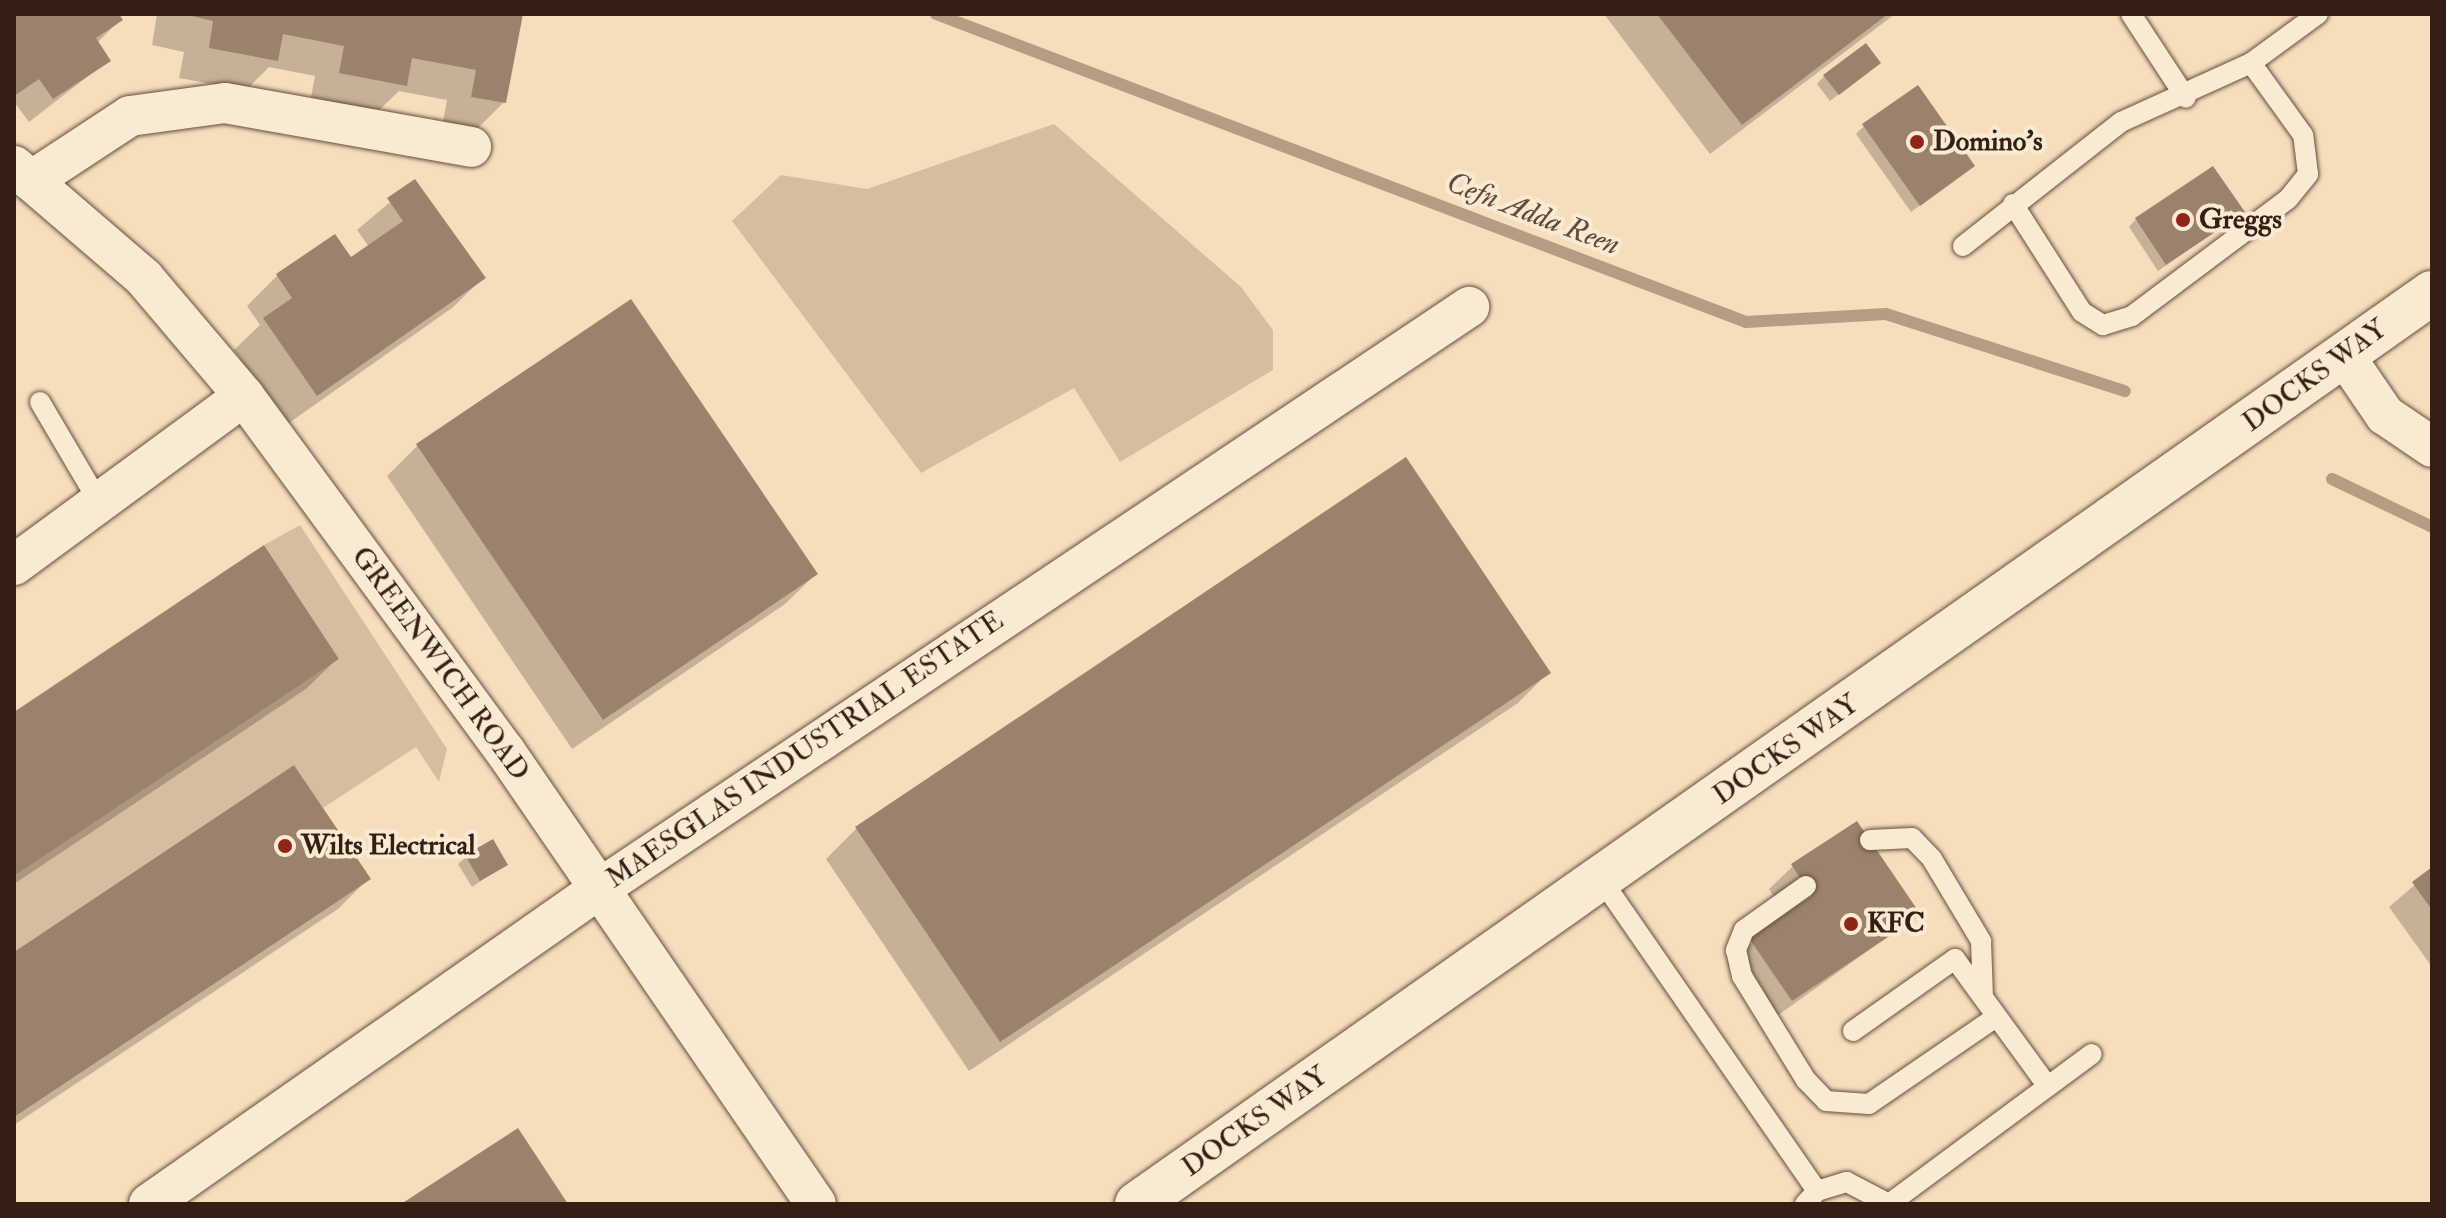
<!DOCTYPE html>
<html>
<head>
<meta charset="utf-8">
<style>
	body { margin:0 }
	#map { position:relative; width:2446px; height:1218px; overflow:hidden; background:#f6debd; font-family:"IM FELL Double Pica",serif }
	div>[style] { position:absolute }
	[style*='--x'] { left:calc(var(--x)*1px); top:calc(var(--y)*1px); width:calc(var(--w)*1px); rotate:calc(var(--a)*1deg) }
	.green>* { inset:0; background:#d6bda0 }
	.shadow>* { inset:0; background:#0003 }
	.stream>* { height:12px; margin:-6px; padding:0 6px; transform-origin:6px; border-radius:6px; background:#b59d84 }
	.building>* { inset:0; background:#9a826c }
	.roads { filter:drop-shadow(0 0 2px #674e3e) drop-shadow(0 0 2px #674e3e) }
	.service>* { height:20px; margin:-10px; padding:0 10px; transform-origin:10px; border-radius:10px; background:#f9ead4 }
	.minor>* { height:40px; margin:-20px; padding:0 20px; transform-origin:20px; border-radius:20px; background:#f9ead4 }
	.tertiary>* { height:44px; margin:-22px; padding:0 22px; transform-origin:22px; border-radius:22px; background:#f9ead4 }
	.dots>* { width:22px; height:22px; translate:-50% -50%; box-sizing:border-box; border:4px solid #f9ead4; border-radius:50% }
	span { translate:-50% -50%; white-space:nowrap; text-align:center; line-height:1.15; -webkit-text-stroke:8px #f9ead4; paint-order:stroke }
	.poi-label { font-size:28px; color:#371e14; font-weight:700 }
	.left { translate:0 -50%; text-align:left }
	.street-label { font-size:28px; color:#371e14 }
	.water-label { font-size:30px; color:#634a3b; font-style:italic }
	.frame { position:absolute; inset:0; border:16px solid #371e14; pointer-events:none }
</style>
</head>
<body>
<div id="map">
	<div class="green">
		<div style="clip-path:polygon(1054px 124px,1241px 287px,1273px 330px,1273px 370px,1120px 462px,1074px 388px,921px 473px,732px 221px,781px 175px,867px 189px)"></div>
		<div style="clip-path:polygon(300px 525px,447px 749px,439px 782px,416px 747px,323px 808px,294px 765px,14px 952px,14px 876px,339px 659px,264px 545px)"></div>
	</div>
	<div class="shadow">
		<div style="clip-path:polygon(14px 14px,120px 20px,97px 43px,109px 60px,29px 122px,14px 102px)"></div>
		<div style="clip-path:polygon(157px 14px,521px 14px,504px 102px,473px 133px,442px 127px,447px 100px,399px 91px,374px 115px,310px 103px,315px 76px,269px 67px,246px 90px,179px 78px,184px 52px,152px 45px)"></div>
		<div style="clip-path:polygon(1604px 14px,1895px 14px,1710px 154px)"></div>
		<div style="clip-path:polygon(1879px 63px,1830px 101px,1817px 84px,1824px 76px)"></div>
		<div style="clip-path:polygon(1864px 126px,1973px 166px,1911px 212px,1856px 134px)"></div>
		<div style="clip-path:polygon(415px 181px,483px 278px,452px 308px,286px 425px,234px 350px,260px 325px,247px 306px,277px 276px,351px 260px,369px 247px,357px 230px)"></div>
		<div style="clip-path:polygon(2242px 212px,2158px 271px,2129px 227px,2136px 219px)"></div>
		<div style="clip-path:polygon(630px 301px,816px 574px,785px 604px,572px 749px,387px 476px,417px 446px)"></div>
		<div style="clip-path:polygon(337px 659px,306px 689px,14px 884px,14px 714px)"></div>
		<div style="clip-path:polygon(1548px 673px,1518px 703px,969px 1071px,826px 859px,856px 829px)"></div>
		<div style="clip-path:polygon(466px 857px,506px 864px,472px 887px,458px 864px)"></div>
		<div style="clip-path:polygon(1793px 866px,1918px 915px,1767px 1023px,1727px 963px,1786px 916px,1769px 889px)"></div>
		<div style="clip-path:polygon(2432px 870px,2432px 967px,2389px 907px)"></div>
		<div style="clip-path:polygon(368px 879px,338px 909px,14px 1125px,14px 954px)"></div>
	</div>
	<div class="stream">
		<div style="--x:936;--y:14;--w:867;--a:20.82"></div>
		<div style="--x:1746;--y:322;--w:140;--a:-3.3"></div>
		<div style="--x:1886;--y:314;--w:251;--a:17.9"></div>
		<div style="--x:2332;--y:479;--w:111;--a:25.6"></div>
	</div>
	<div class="building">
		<div style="clip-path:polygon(14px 14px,119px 14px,123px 20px,96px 38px,111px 61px,53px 99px,39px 79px,14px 96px)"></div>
		<div style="clip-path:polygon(183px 14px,523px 14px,506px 103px,471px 97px,476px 70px,412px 58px,407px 86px,339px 73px,344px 46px,283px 34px,278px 61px,209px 48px,213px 21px)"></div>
		<div style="clip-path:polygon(1657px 14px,1888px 14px,1742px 125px)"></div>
		<div style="clip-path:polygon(1866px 43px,1881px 63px,1839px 95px,1823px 75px)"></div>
		<div style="clip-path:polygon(1918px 85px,1975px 166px,1920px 206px,1862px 124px)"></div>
		<div style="clip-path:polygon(2213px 166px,2245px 212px,2166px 265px,2135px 218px)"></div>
		<div style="clip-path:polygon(415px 179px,486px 278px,317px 396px,263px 318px,292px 298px,276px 274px,335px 234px,351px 257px,403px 221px,387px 198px)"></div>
		<div style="clip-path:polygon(631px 299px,818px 574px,603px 720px,416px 444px)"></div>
		<div style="clip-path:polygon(1406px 457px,1551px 673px,1000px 1042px,855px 827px)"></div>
		<div style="clip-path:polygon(264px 545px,339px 659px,14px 876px,14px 712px)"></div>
		<div style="clip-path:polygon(294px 765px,371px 879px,14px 1117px,14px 952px)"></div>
		<div style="clip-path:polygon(1857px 821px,1921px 915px,1792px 1001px,1749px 938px,1812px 896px,1791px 864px)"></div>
		<div style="clip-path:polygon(493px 839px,508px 865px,480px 881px,465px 855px)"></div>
		<div style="clip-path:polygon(2432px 867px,2432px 910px,2412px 882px)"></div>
		<div style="clip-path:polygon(518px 1128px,568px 1204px,401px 1204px)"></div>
	</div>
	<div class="roads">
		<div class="service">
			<div style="--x:2131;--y:14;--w:100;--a:56.8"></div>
			<div style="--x:2013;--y:204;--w:128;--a:57.4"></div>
			<div style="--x:2082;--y:312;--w:25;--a:32"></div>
			<div style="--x:2103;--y:325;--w:30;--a:-17"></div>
			<div style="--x:2132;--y:316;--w:195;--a:-36.9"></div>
			<div style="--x:2288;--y:199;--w:32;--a:-51"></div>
			<div style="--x:2308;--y:174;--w:39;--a:-97"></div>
			<div style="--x:2303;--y:135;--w:89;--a:-125.8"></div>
			<div style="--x:1963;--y:246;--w:201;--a:-38.1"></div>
			<div style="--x:2121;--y:122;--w:143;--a:-24.4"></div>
			<div style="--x:2251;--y:63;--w:83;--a:-36.2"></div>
			<div style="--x:40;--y:402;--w:116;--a:59.5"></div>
			<div style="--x:1870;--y:840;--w:42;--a:-2.7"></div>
			<div style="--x:1912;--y:838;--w:29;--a:46"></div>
			<div style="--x:1932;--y:859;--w:96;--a:59.1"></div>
			<div style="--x:1981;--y:941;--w:56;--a:88"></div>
			<div style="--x:1601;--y:879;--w:379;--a:55.3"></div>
			<div style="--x:1806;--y:886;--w:76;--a:144.6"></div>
			<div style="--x:1744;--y:930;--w:22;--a:112"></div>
			<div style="--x:1736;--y:950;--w:27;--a:77"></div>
			<div style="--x:1742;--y:976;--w:122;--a:58.4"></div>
			<div style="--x:1806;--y:1080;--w:29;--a:46"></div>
			<div style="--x:1826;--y:1101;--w:43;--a:4"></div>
			<div style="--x:1869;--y:1104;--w:154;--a:-34.4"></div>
			<div style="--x:1853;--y:1031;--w:125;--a:-35.2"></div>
			<div style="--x:1955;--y:959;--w:156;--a:53.9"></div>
			<div style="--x:1805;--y:1204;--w:18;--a:-47"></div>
			<div style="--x:1817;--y:1191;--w:31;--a:-17"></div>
			<div style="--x:1847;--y:1182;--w:47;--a:27.6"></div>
			<div style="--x:1889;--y:1204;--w:252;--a:-36.5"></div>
		</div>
		<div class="minor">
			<div style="--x:14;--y:166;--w:172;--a:40.7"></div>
			<div style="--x:144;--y:278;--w:155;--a:49.7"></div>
			<div style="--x:244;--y:396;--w:441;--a:53.7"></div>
			<div style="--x:505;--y:751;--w:549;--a:55.53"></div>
			<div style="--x:31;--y:181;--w:118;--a:-33.3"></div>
			<div style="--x:130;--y:116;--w:96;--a:-7.8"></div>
			<div style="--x:225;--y:103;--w:250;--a:10.1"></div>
			<div style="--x:2344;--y:355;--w:73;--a:55.7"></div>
			<div style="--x:2385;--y:415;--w:57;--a:34.2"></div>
			<div style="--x:14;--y:565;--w:285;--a:-36.3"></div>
			<div style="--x:149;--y:1204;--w:549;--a:-34.99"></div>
			<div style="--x:599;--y:889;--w:1047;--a:-33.78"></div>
		</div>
		<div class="tertiary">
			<div style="--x:1137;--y:1204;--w:1583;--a:-35.13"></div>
		</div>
	</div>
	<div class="dots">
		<div style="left:1917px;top:142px;background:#8f2418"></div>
		<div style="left:2183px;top:220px;background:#8f2418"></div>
		<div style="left:285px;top:846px;background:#8f2418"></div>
		<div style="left:1851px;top:924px;background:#8f2418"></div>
	</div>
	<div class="poi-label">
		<span class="left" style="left:1933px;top:142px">Domino's</span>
		<span class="left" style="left:2199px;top:220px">Greggs</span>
		<span class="left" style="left:301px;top:846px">Wilts Electrical</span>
		<span class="left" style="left:1867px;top:924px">KFC</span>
	</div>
	<div class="street-label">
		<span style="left:2315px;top:376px;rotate:-36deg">DOCKS WAY</span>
		<span style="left:440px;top:664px;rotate:54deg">GREENWICH ROAD</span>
		<span style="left:805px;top:750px;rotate:-34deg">MAESGLAS INDUSTRIAL ESTATE</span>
		<span style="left:1786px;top:750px;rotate:-35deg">DOCKS WAY</span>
		<span style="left:1255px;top:1122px;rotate:-35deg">DOCKS WAY</span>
	</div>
	<div class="water-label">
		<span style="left:1533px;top:214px;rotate:21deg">Cefn Adda Reen</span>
	</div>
	<div class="frame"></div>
</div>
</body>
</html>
